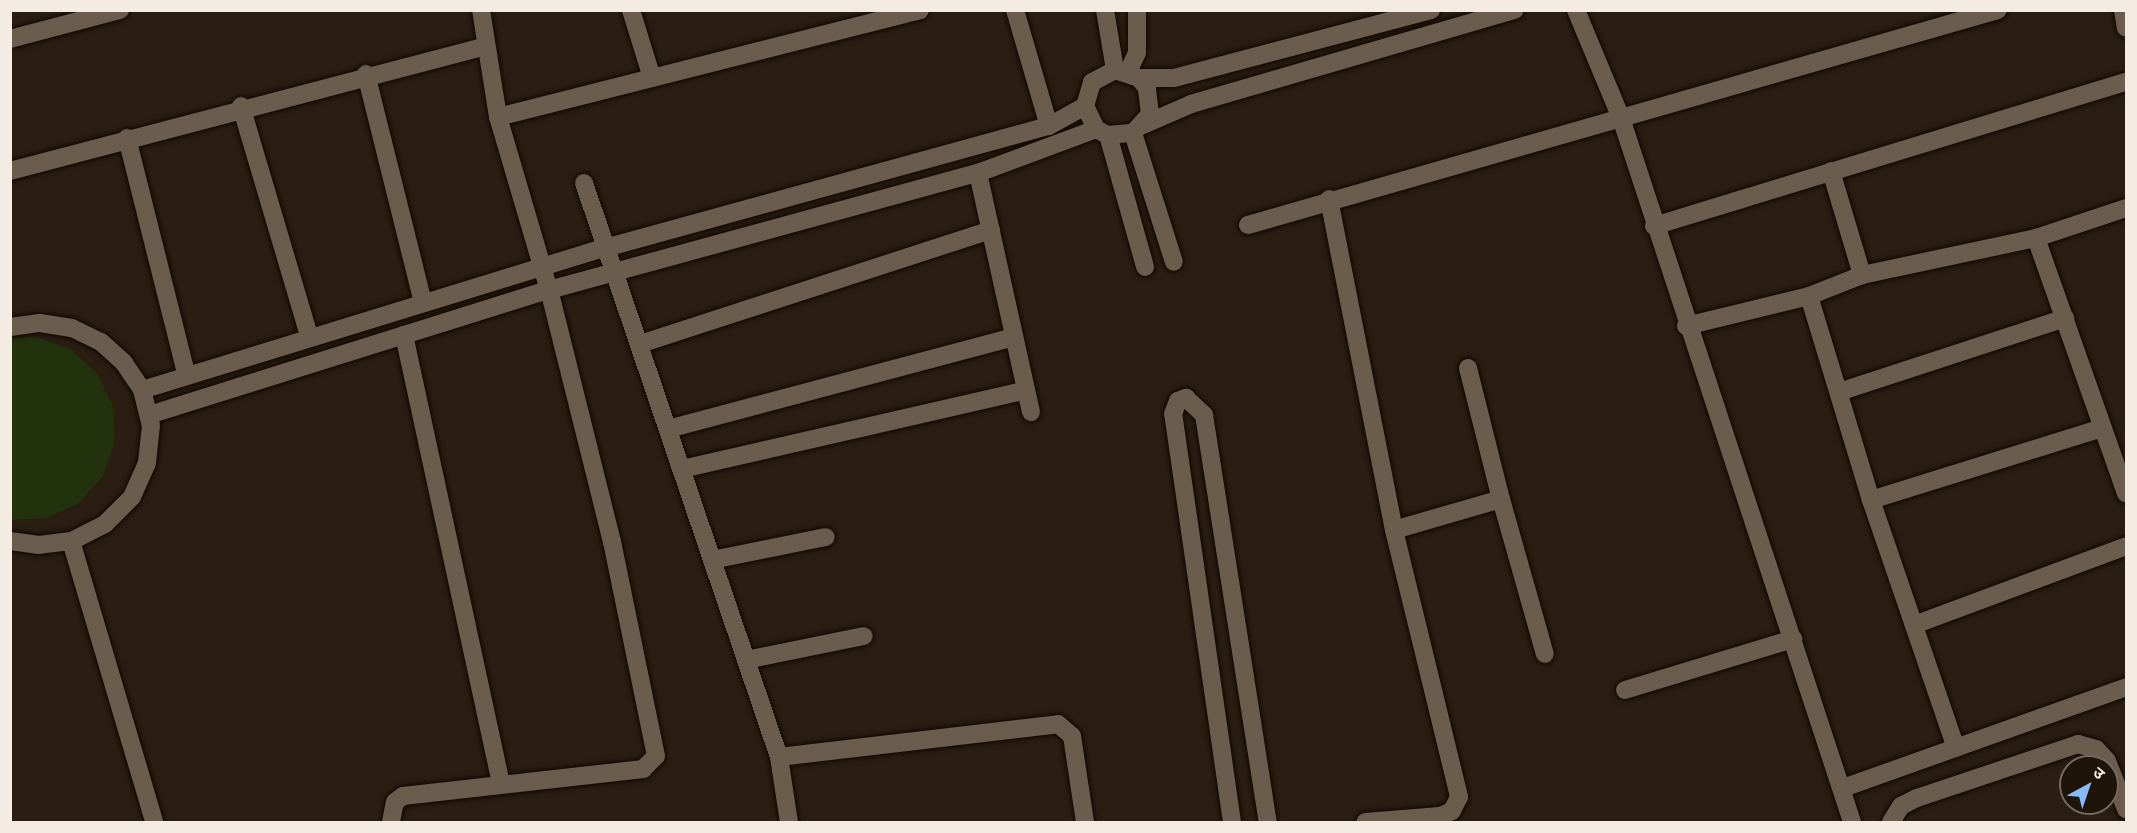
<!DOCTYPE html>
<html>
<head>
<meta charset="utf-8">
<style>
	body { margin:0 }
	#map { position:relative; width:2137px; height:833px; overflow:hidden; background:#291e11; font-family:"PT Sans Narrow","Noto Sans Devanagari",sans-serif }
	div>[style] { position:absolute }
	[style*='--x'] { left:calc(var(--x)*1px); top:calc(var(--y)*1px); width:calc(var(--w)*1px); rotate:calc(var(--a)*1deg) }
	.green>* { inset:0; background:#21320c }
	.roads { filter:drop-shadow(0 0 2px #110701) drop-shadow(0 0 2px #110701) }
	.minor>* { height:18px; margin:-9px; padding:0 9px; transform-origin:9px; border-radius:9px; background:#6a5d4e }
	span { translate:-50% -50%; white-space:nowrap; text-align:center; line-height:1.15; -webkit-text-stroke:6px #1f1408; paint-order:stroke }
	.frame { position:absolute; inset:0; border:12px solid #f4ece3; pointer-events:none }
	.north { position:absolute; left:2059px; top:755px; width:60px; height:60px; box-sizing:border-box; background:#1f1408; border:2px solid #746a60; border-radius:50%; rotate:40deg; font-size:16px; font-weight:700; line-height:24px; text-align:center; color:#f4ece3 }
	.north::after { content:''; display:block; margin:auto; width:21px; height:27px; background:#88bafc; clip-path:polygon(50% 0,100% 100%,50% 72%,0 100%) }
</style>
</head>
<body>
<div id="map">
	<div class="green">
		<div style="clip-path:polygon(36px 337px,70px 349px,97px 373px,113px 406px,115px 442px,103px 476px,79px 503px,47px 518px,11px 520px,11px 338px)"></div>
	</div>
	<div class="roads">
		<div class="minor">
			<div style="--x:631;--y:10;--w:71;--a:72.8"></div>
			<div style="--x:1015;--y:10;--w:121;--a:73.7"></div>
			<div style="--x:1105;--y:10;--w:61;--a:80.5"></div>
			<div style="--x:1576;--y:10;--w:117;--a:67.4"></div>
			<div style="--x:1621;--y:118;--w:741;--a:71.83"></div>
			<div style="--x:2123;--y:10;--w:18;--a:81"></div>
			<div style="--x:10;--y:39;--w:114;--a:-14.8"></div>
			<div style="--x:1128;--y:72;--w:21;--a:-65"></div>
			<div style="--x:1137;--y:53;--w:43;--a:-90"></div>
			<div style="--x:366;--y:74;--w:235;--a:76"></div>
			<div style="--x:1139;--y:78;--w:35;--a:0"></div>
			<div style="--x:1174;--y:78;--w:266;--a:-14.8"></div>
			<div style="--x:241;--y:106;--w:240;--a:73.5"></div>
			<div style="--x:498;--y:117;--w:435;--a:-14.2"></div>
			<div style="--x:1143;--y:125;--w:52;--a:-23.6"></div>
			<div style="--x:1191;--y:104;--w:337;--a:-16.2"></div>
			<div style="--x:1133;--y:133;--w:135;--a:72.4"></div>
			<div style="--x:1108;--y:135;--w:137;--a:74.3"></div>
			<div style="--x:127;--y:138;--w:242;--a:75.9"></div>
			<div style="--x:10;--y:171;--w:491;--a:-14.7"></div>
			<div style="--x:1831;--y:171;--w:109;--a:73.4"></div>
			<div style="--x:978;--y:173;--w:245;--a:77.5"></div>
			<div style="--x:584;--y:183;--w:606;--a:71.24"></div>
			<div style="--x:779;--y:757;--w:66;--a:81.3"></div>
			<div style="--x:1329;--y:199;--w:337;--a:78.9"></div>
			<div style="--x:1394;--y:530;--w:275;--a:76.3"></div>
			<div style="--x:1459;--y:797;--w:16;--a:117"></div>
			<div style="--x:1452;--y:811;--w:13;--a:157"></div>
			<div style="--x:1440;--y:816;--w:75;--a:175.4"></div>
			<div style="--x:1248;--y:225;--w:780;--a:-16"></div>
			<div style="--x:1654;--y:226;--w:493;--a:-17"></div>
			<div style="--x:2036;--y:238;--w:271;--a:70.6"></div>
			<div style="--x:1809;--y:296;--w:213;--a:73.1"></div>
			<div style="--x:1871;--y:500;--w:262;--a:71.1"></div>
			<div style="--x:1686;--y:326;--w:127;--a:-13.7"></div>
			<div style="--x:1809;--y:296;--w:57;--a:-21.6"></div>
			<div style="--x:1862;--y:275;--w:178;--a:-12"></div>
			<div style="--x:2036;--y:238;--w:95;--a:-18.4"></div>
			<div style="--x:10;--y:327;--w:30;--a:-8"></div>
			<div style="--x:40;--y:323;--w:32;--a:9"></div>
			<div style="--x:72;--y:328;--w:32;--a:26"></div>
			<div style="--x:101;--y:342;--w:31;--a:42"></div>
			<div style="--x:124;--y:363;--w:32;--a:56"></div>
			<div style="--x:142;--y:390;--w:36;--a:76"></div>
			<div style="--x:151;--y:425;--w:38;--a:96"></div>
			<div style="--x:147;--y:463;--w:37;--a:114"></div>
			<div style="--x:132;--y:497;--w:38;--a:135"></div>
			<div style="--x:105;--y:524;--w:38;--a:153"></div>
			<div style="--x:71;--y:541;--w:32;--a:173"></div>
			<div style="--x:39;--y:545;--w:29;--a:-172"></div>
			<div style="--x:404;--y:335;--w:459;--a:77.8"></div>
			<div style="--x:640;--y:344;--w:369;--a:-18"></div>
			<div style="--x:1468;--y:368;--w:135;--a:75.9"></div>
			<div style="--x:142;--y:390;--w:484;--a:-17.1"></div>
			<div style="--x:605;--y:248;--w:460;--a:-15.4"></div>
			<div style="--x:1049;--y:126;--w:41;--a:-29.1"></div>
			<div style="--x:1839;--y:392;--w:238;--a:-18.1"></div>
			<div style="--x:149;--y:415;--w:419;--a:-17.4"></div>
			<div style="--x:549;--y:290;--w:445;--a:-15.3"></div>
			<div style="--x:978;--y:173;--w:126;--a:-20.4"></div>
			<div style="--x:1096;--y:129;--w:13;--a:27"></div>
			<div style="--x:1108;--y:135;--w:25;--a:-5"></div>
			<div style="--x:1133;--y:133;--w:25;--a:-48"></div>
			<div style="--x:1150;--y:114;--w:26;--a:-97"></div>
			<div style="--x:1147;--y:88;--w:13;--a:-129"></div>
			<div style="--x:1139;--y:78;--w:25;--a:-162"></div>
			<div style="--x:1115;--y:70;--w:26;--a:152"></div>
			<div style="--x:1092;--y:82;--w:25;--a:106"></div>
			<div style="--x:1085;--y:106;--w:25;--a:64"></div>
			<div style="--x:668;--y:429;--w:358;--a:-14.9"></div>
			<div style="--x:682;--y:469;--w:353;--a:-12.9"></div>
			<div style="--x:1871;--y:500;--w:242;--a:-17.3"></div>
			<div style="--x:1394;--y:530;--w:111;--a:-16.2"></div>
			<div style="--x:1501;--y:499;--w:161;--a:74.2"></div>
			<div style="--x:71;--y:541;--w:293;--a:73.5"></div>
			<div style="--x:712;--y:560;--w:116;--a:-11.4"></div>
			<div style="--x:1914;--y:625;--w:226;--a:-20.4"></div>
			<div style="--x:746;--y:660;--w:120;--a:-11.5"></div>
			<div style="--x:1625;--y:690;--w:176;--a:-16.9"></div>
			<div style="--x:779;--y:757;--w:281;--a:-6.7"></div>
			<div style="--x:1058;--y:724;--w:18;--a:41"></div>
			<div style="--x:1072;--y:736;--w:87;--a:81.4"></div>
			<div style="--x:1843;--y:788;--w:300;--a:-19.6"></div>
			<div style="--x:391;--y:822;--w:20;--a:-79"></div>
			<div style="--x:395;--y:802;--w:10;--a:-37"></div>
			<div style="--x:403;--y:796;--w:242;--a:-6.4"></div>
			<div style="--x:643;--y:769;--w:18;--a:-45"></div>
			<div style="--x:656;--y:756;--w:218;--a:-101.6"></div>
			<div style="--x:612;--y:542;--w:260;--a:-104"></div>
			<div style="--x:549;--y:290;--w:180;--a:-106.4"></div>
			<div style="--x:498;--y:117;--w:108;--a:-99"></div>
			<div style="--x:1232;--y:822;--w:412;--a:-98.2"></div>
			<div style="--x:1173;--y:414;--w:14;--a:-69"></div>
			<div style="--x:1178;--y:401;--w:9;--a:-21"></div>
			<div style="--x:1186;--y:398;--w:25;--a:43"></div>
			<div style="--x:1204;--y:415;--w:412;--a:81.1"></div>
			<div style="--x:1891;--y:822;--w:19;--a:-58"></div>
			<div style="--x:1901;--y:806;--w:18;--a:-27"></div>
			<div style="--x:1917;--y:798;--w:170;--a:-18.5"></div>
			<div style="--x:2078;--y:744;--w:19;--a:16"></div>
			<div style="--x:2096;--y:749;--w:16;--a:47"></div>
			<div style="--x:2107;--y:761;--w:52;--a:68.4"></div>
		</div>
	</div>
	<div class="frame"></div>
	<div class="north">उ</div>
</div>
</body>
</html>
